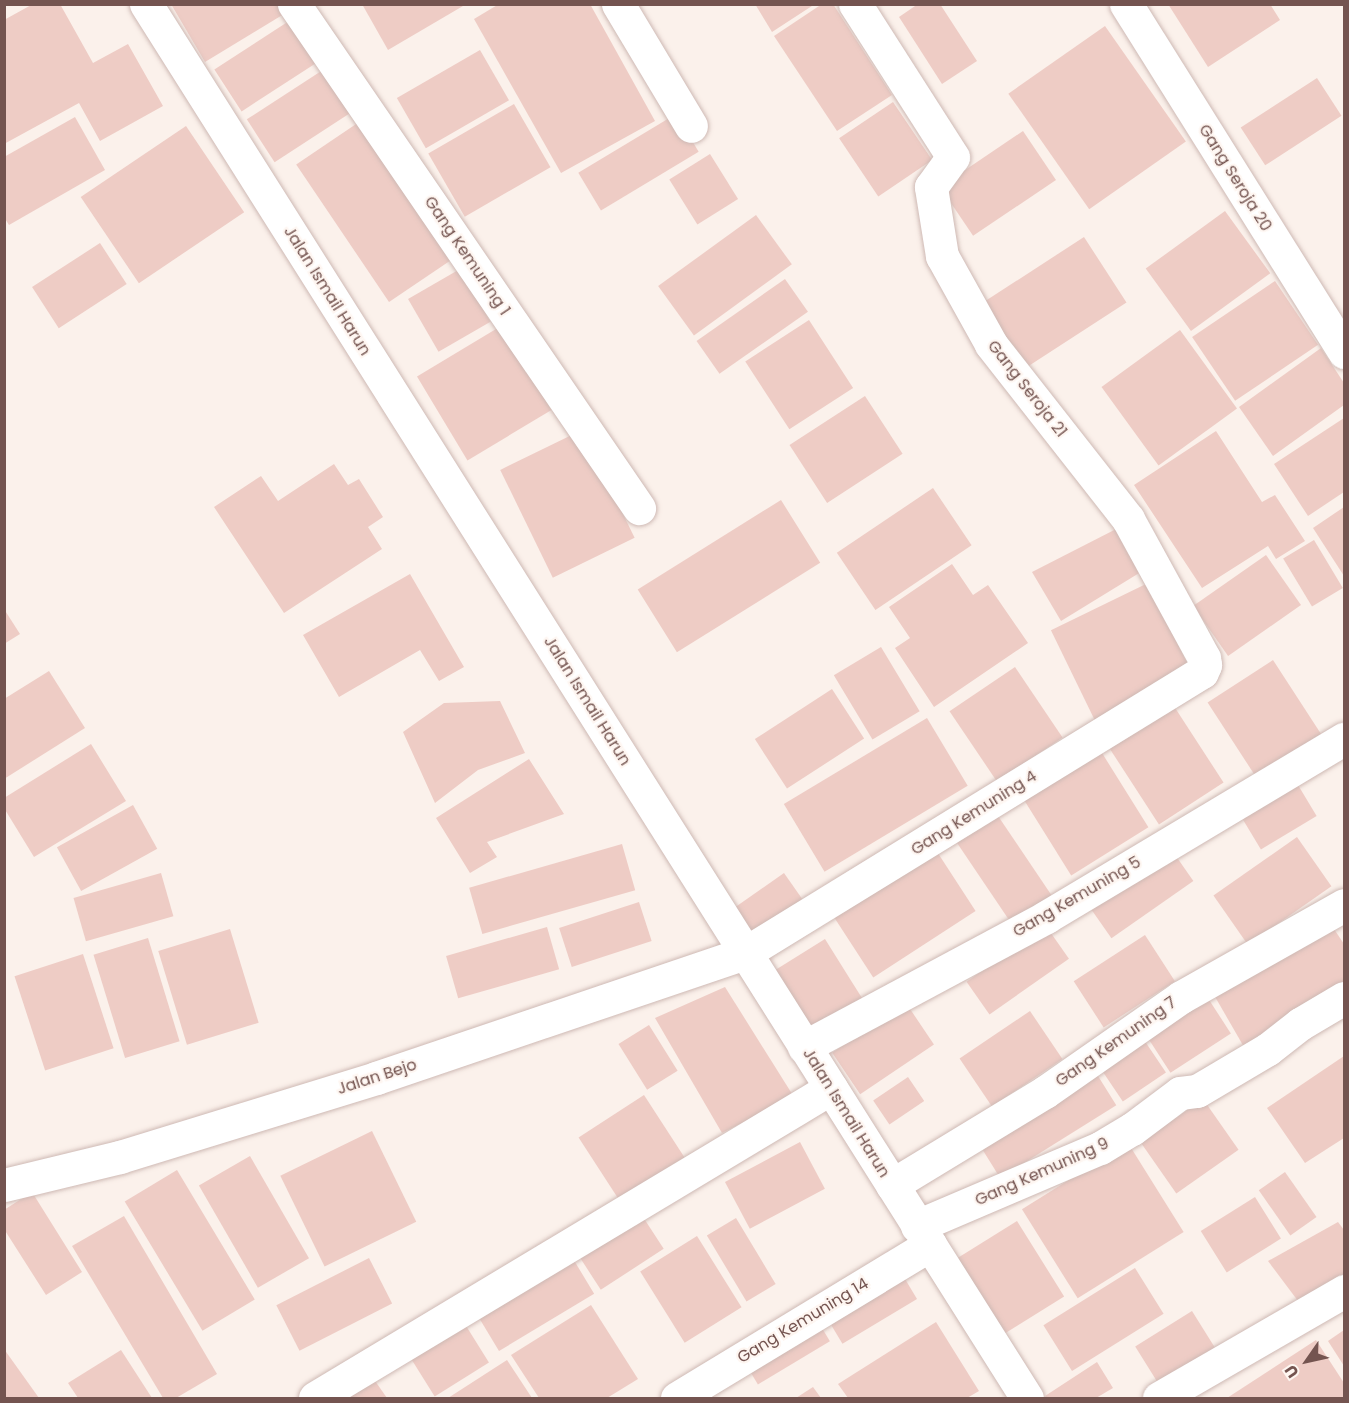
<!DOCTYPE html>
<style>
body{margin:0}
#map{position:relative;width:1349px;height:1403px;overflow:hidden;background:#fbf1eb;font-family:Poppins,sans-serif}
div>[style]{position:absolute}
.building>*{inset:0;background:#eeccc5;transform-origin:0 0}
.roads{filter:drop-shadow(0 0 2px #ceb9b4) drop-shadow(0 0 2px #ceb9b4)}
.street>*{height:33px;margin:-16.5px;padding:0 16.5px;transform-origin:16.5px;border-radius:16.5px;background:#fff}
.secondary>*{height:33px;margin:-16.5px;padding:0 16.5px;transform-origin:16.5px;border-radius:16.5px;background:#fff}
span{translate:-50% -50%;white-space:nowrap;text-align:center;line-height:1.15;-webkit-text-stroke:4.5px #fef6f1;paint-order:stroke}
.street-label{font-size:16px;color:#745450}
.frame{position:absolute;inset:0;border:6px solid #745450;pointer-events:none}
.north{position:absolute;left:1277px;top:1331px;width:60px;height:60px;-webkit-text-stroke:4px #fef6f1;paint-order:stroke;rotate:236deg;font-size:16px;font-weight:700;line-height:24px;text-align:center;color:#745450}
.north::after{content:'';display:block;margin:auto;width:21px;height:27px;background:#745450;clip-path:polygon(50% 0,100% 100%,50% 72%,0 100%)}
</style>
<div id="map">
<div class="building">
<i style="clip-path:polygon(33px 4px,60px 4px,93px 63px,128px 44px,163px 106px,100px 141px,79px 103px,4px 144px,4px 20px)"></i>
<i style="clip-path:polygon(171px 4px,279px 4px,284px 14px,205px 62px)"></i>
<i style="clip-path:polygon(362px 4px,462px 4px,463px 6px,388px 50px)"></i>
<i style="clip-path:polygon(499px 4px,590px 4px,655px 121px,561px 173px,474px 19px)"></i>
<i style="clip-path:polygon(755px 4px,815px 4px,772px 32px)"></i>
<i style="clip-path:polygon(822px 4px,833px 4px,892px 95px,837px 131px,774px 36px)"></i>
<i style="clip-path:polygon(918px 4px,940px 4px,977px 61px,942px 84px,899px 17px)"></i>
<i style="clip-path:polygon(1168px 4px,1270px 4px,1280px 20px,1208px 67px)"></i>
<i style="left:289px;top:21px;width:50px;height:89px;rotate:57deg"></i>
<i style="left:1105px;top:26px;width:141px;height:118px;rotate:55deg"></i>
<i style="left:480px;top:50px;width:58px;height:96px;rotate:60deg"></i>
<i style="left:329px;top:66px;width:51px;height:98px;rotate:57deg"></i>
<i style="left:1317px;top:78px;width:45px;height:91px;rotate:57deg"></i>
<i style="left:893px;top:102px;width:70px;height:65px;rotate:56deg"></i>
<i style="left:514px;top:104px;width:73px;height:99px;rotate:60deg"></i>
<i style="left:676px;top:114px;width:44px;height:114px;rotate:59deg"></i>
<i style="clip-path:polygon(75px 117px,105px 170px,9px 225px,4px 217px,4px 157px)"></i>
<i style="left:365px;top:118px;width:166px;height:83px;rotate:56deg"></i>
<i style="left:186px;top:126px;width:104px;height:127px;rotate:56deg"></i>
<i style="left:1023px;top:131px;width:59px;height:100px;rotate:56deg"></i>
<i style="left:710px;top:154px;width:53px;height:48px;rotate:58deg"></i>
<i style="left:1225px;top:211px;width:77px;height:98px;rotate:54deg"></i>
<i style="left:756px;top:215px;width:61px;height:121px;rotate:54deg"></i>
<i style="left:1084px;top:237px;width:78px;height:125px;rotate:57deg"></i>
<i style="left:100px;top:243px;width:49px;height:81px;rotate:57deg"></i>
<i style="left:460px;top:269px;width:61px;height:60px;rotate:60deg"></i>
<i style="left:785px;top:279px;width:40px;height:108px;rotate:55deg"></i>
<i style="left:1275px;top:281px;width:77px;height:100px;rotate:56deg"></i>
<i style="left:809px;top:320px;width:81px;height:76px;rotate:57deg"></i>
<i style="left:501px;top:326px;width:98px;height:98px;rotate:59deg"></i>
<i style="left:1180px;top:330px;width:97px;height:97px;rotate:54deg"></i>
<i style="clip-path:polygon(1321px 348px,1344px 383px,1344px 405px,1273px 456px,1239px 407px)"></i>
<i style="left:865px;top:396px;width:69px;height:90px;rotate:57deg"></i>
<i style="clip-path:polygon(1344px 418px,1344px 492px,1308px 516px,1274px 464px)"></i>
<i style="left:582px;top:430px;width:120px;height:91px;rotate:64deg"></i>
<i style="clip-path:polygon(1216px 431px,1262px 502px,1275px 495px,1305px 541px,1276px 559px,1268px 546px,1202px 588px,1134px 485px)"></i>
<i style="clip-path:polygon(334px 464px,348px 485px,359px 479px,383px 517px,368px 527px,382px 549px,284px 613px,214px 507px,261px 476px,278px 501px)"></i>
<i style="left:933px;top:488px;width:69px;height:116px;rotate:56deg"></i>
<i style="left:781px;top:500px;width:74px;height:169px;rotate:58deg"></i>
<i style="clip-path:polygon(1344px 507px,1344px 576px,1313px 528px)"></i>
<i style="clip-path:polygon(1124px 525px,1149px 567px,1061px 621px,1032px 572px)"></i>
<i style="left:1314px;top:540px;width:56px;height:36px;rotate:59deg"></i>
<i style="left:1266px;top:555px;width:61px;height:89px;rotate:55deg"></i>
<i style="clip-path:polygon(952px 564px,973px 595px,988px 585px,1028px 643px,934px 707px,895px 648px,910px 638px,889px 607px)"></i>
<i style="clip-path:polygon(410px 574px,464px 667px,439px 681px,420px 650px,339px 697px,303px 635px)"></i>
<i style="left:1148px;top:583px;width:104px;height:108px;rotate:64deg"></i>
<i style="clip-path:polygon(4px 609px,20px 634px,4px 644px)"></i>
<i style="left:881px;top:647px;width:75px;height:55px;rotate:59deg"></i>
<i style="left:1273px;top:660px;width:96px;height:78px;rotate:57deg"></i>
<i style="left:1015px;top:667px;width:85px;height:79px;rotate:56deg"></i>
<i style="clip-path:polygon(49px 671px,85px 728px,4px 779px,4px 699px)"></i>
<i style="left:832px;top:689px;width:59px;height:92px;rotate:57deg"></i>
<i style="left:1168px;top:697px;width:102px;height:77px;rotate:57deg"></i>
<i style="clip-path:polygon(500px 701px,525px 753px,478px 770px,435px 803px,403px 732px,444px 703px)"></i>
<i style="left:927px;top:718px;width:79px;height:167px;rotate:59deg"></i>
<i style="clip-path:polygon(91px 744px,126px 801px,34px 857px,4px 808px,4px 798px)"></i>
<i style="left:1097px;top:745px;width:97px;height:91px;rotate:58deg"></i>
<i style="clip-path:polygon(529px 759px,564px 814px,487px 842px,497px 857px,470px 873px,436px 818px)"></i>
<i style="left:1295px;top:780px;width:42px;height:65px;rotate:59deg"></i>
<i style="left:133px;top:805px;width:50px;height:87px;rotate:61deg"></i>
<i style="left:994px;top:810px;width:105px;height:49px;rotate:56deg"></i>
<i style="left:1297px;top:837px;width:60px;height:102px;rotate:55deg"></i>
<i style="left:622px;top:844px;width:48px;height:159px;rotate:74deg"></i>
<i style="left:932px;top:844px;width:80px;height:122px;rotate:57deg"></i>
<i style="left:1171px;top:849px;width:39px;height:100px;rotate:55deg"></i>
<i style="left:161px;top:873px;width:45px;height:91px;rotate:74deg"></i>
<i style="left:784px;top:873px;width:33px;height:61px;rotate:55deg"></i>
<i style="left:639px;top:902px;width:41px;height:84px;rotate:72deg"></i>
<i style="clip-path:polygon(1330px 923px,1344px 944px,1344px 981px,1244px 1047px,1214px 995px)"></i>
<i style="left:1046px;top:926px;width:40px;height:97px;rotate:55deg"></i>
<i style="left:547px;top:927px;width:44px;height:105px;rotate:74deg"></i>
<i style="left:230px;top:929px;width:98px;height:75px;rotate:73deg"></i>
<i style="left:1145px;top:935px;width:55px;height:85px;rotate:57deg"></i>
<i style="left:148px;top:938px;width:108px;height:57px;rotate:73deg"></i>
<i style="left:825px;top:939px;width:80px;height:60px;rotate:58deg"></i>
<i style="left:83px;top:954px;width:99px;height:72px;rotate:72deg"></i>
<i style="clip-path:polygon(725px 987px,794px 1097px,722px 1133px,655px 1018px)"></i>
<i style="left:1202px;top:989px;width:53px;height:72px;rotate:57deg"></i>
<i style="left:906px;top:1003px;width:50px;height:89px;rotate:56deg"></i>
<i style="left:1030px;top:1011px;width:58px;height:85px;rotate:56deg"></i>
<i style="left:649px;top:1025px;width:54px;height:36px;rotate:58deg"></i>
<i style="left:1138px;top:1031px;width:50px;height:52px;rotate:56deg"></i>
<i style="clip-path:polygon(1344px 1056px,1344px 1138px,1305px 1163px,1267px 1108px)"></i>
<i style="left:1093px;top:1068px;width:44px;height:137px;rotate:58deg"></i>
<i style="left:908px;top:1077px;width:29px;height:42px;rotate:56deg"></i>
<i style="left:644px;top:1095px;width:84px;height:78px;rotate:57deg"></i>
<i style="left:1203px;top:1099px;width:62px;height:76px;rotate:55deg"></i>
<i style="left:372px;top:1131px;width:101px;height:102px;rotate:64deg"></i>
<i style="left:800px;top:1142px;width:53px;height:85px;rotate:62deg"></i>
<i style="left:1128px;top:1143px;width:105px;height:125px;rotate:58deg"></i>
<i style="left:250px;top:1156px;width:118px;height:59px;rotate:60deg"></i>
<i style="left:177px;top:1170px;width:151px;height:61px;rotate:59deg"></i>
<i style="left:1285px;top:1172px;width:55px;height:32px;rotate:55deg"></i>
<i style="clip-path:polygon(32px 1192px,82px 1272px,46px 1295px,4px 1229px,4px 1210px)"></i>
<i style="left:1255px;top:1197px;width:49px;height:64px;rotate:58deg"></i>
<i style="clip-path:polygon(124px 1216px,217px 1374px,176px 1398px,163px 1398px,72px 1246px)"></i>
<i style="left:643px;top:1217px;width:38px;height:75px;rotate:57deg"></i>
<i style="left:736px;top:1218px;width:77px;height:34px;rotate:59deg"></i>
<i style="left:1017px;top:1221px;width:89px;height:71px;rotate:58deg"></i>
<i style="clip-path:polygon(1338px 1222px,1344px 1230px,1344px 1282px,1301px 1305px,1268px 1261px)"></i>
<i style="left:697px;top:1236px;width:84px;height:67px;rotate:58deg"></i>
<i style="left:572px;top:1257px;width:43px;height:111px;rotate:59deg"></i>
<i style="left:369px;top:1258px;width:51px;height:104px;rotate:63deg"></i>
<i style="left:1135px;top:1268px;width:54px;height:108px;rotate:58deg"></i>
<i style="left:899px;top:1269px;width:35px;height:87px;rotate:59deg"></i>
<i style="clip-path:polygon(591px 1305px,638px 1379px,607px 1398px,539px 1398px,511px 1355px)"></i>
<i style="left:1192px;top:1311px;width:51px;height:67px;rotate:58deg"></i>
<i style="left:816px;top:1318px;width:27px;height:84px;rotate:59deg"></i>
<i style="left:463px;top:1321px;width:49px;height:64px;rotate:58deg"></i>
<i style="clip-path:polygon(936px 1322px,979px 1391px,967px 1398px,848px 1398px,838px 1384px)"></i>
<i style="clip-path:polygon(1344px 1330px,1344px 1366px,1328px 1341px)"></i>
<i style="clip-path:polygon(1316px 1340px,1344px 1383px,1344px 1398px,1227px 1398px)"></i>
<i style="clip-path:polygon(4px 1349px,39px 1398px,4px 1398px)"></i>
<i style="clip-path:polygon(121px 1350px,152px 1398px,78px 1398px,68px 1383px)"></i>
<i style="clip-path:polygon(507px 1360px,532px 1398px,448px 1398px)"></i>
<i style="clip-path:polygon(1097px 1362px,1113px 1388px,1096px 1398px,1047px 1398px,1045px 1396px)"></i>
<i style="clip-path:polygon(373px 1378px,387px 1398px,341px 1398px)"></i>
<i style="clip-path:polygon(813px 1387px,821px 1398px,796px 1398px)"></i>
</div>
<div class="roads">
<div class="street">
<i style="left:294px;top:4px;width:611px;rotate:55.61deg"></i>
<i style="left:618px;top:4px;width:142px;rotate:59.1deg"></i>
<i style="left:1126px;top:4px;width:411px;rotate:57.9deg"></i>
<i style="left:804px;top:1047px;width:275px;rotate:-28.2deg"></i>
<i style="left:1046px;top:917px;width:347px;rotate:-30.9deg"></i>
<i style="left:4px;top:1185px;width:119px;rotate:-13.6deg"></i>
<i style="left:120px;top:1157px;width:268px;rotate:-17.1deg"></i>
<i style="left:376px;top:1078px;width:390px;rotate:-18.7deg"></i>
<i style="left:745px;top:953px;width:536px;rotate:-31.59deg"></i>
<i style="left:1202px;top:672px;width:8px;rotate:-67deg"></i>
<i style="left:1205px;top:665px;width:7px;rotate:-98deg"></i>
<i style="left:1204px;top:658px;width:158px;rotate:-118.7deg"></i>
<i style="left:1128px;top:519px;width:222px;rotate:-128.1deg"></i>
<i style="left:991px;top:344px;width:101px;rotate:-119.1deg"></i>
<i style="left:942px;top:256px;width:70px;rotate:-99.1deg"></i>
<i style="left:931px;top:187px;width:37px;rotate:-54deg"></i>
<i style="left:953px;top:157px;width:182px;rotate:-122.6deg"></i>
<i style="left:892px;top:1185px;width:179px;rotate:-31.3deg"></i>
<i style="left:1045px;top:1092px;width:166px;rotate:-34.9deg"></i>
<i style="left:1181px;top:997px;width:187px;rotate:-29.4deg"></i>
<i style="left:917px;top:1226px;width:199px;rotate:-23.1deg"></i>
<i style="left:1100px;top:1148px;width:37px;rotate:-31deg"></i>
<i style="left:1132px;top:1129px;width:60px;rotate:-36.9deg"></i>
<i style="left:1180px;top:1093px;width:17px;rotate:-7deg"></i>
<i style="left:1197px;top:1091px;width:82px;rotate:-30.6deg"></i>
<i style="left:1268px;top:1049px;width:41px;rotate:-38deg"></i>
<i style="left:1300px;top:1024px;width:51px;rotate:-30.6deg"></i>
<i style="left:315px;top:1398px;width:602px;rotate:-31deg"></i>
<i style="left:677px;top:1398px;width:296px;rotate:-31.2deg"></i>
<i style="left:1159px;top:1398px;width:214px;rotate:-30deg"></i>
</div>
<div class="secondary">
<i style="left:146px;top:4px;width:1649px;rotate:57.71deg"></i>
</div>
</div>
<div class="street-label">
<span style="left:1235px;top:178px;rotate:58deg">Gang Seroja 20</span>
<span style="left:467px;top:256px;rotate:56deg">Gang Kemuning 1</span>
<span style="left:327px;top:291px;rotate:58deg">Jalan Ismail Harun</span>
<span style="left:1027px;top:389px;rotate:52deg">Gang Seroja 21</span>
<span style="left:587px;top:701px;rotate:58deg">Jalan Ismail Harun</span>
<span style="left:974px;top:813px;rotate:-32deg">Gang Kemuning 4</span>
<span style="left:1077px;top:897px;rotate:-30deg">Gang Kemuning 5</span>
<span style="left:1116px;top:1042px;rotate:-35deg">Gang Kemuning 7</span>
<span style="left:377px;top:1077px;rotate:-18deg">Jalan Bejo</span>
<span style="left:846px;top:1113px;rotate:58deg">Jalan Ismail Harun</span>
<span style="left:1042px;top:1172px;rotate:-24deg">Gang Kemuning 9</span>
<span style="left:803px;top:1321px;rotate:-31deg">Gang Kemuning 14</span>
</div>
<div class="frame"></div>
<div class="north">U</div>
</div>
